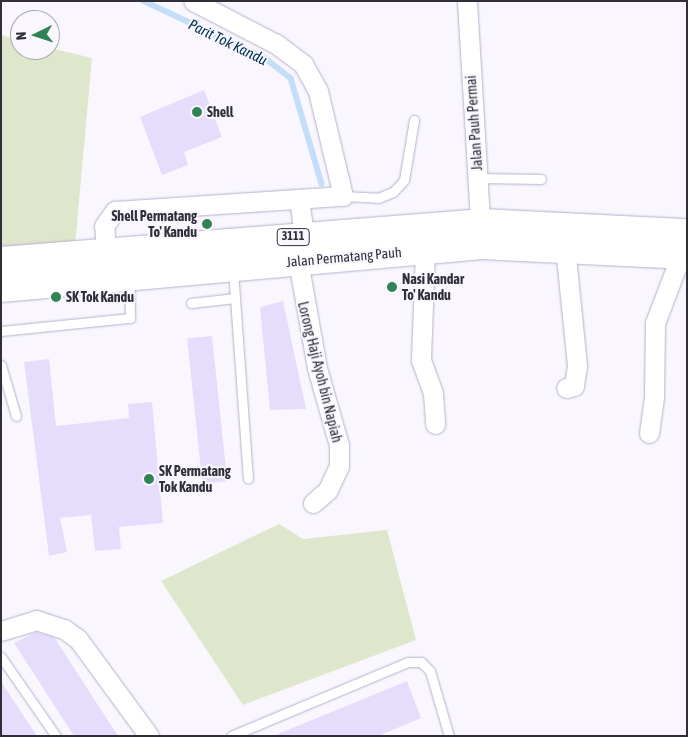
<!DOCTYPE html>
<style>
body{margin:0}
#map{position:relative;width:688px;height:737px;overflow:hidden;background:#f9f7fd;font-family:"Asap Condensed",sans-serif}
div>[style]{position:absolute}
.green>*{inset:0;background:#dee7cc}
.stream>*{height:5.5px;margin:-2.75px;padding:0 2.75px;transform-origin:2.75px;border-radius:2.75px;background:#c3dff7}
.building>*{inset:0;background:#e5ddfc;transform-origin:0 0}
.roads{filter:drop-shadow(0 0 1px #b7afcd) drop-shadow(0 0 1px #b7afcd)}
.lane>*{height:9px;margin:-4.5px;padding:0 4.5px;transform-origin:4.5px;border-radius:4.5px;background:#fff}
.street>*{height:19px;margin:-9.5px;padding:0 9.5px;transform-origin:9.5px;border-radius:9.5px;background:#fff}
.primary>*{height:28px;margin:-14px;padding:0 14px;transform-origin:14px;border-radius:14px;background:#fff}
.dots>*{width:14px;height:14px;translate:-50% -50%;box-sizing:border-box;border:2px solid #f9f7fd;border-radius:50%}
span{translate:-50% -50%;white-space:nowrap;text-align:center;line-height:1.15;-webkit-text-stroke:4px #f9f7fd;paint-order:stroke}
.shield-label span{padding:1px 4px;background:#f9f7fd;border:1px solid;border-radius:4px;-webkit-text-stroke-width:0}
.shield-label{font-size:12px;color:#312e3a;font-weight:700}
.poi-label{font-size:14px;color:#312e3a;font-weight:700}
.left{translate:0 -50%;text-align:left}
.right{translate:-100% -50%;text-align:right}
.street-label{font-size:14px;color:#312e3a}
.water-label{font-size:15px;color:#013252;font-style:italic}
.frame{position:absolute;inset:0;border:2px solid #312e3a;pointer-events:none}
.north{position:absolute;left:10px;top:10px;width:50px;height:50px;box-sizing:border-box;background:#f9f7fd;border:1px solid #a9a7af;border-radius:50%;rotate:266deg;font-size:14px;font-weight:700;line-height:20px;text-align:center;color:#312e3a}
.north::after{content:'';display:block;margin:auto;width:18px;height:22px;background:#318254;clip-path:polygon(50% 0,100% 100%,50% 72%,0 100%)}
</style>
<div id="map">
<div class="green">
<i style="clip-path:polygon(1px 35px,20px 40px,20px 50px,50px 48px,92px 58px,75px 245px,1px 247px)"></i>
<i style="clip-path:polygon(279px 524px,303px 539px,387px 530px,416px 640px,243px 705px,161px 581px)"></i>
</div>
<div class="stream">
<i style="left:144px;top:1px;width:134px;rotate:25.2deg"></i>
<i style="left:265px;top:58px;width:33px;rotate:38deg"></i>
<i style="left:291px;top:78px;width:110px;rotate:73.7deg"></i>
</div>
<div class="building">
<i style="clip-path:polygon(204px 90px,222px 137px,184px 152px,188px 165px,162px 175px,140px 117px)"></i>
<i style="clip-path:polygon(283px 301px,306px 409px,270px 410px,260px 307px)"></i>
<i style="left:212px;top:336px;width:146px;height:25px;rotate:84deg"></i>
<i style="clip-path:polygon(49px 359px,56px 426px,129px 418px,128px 404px,152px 402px,163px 523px,119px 527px,121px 549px,95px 551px,91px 515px,60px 518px,67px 552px,49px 556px,24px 362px)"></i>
<i style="clip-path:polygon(36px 632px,54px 637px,118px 736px,74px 736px,14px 643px)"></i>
<i style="clip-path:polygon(1px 681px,15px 703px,37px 736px,1px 736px)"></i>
<i style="clip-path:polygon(407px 681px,421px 718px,378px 736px,273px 736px)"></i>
</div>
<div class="roads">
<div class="lane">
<i style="left:478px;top:178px;width:63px;rotate:0.9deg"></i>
<i style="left:343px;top:196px;width:35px;rotate:3deg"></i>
<i style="left:378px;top:198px;width:16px;rotate:-22deg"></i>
<i style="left:393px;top:192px;width:16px;rotate:-47deg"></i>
<i style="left:404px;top:180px;width:61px;rotate:-80.5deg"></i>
<i style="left:233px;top:270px;width:209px;rotate:85.9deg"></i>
<i style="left:191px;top:303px;width:44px;rotate:-6.5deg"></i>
<i style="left:1px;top:331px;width:130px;rotate:-5.8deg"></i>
<i style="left:130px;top:318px;width:39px;rotate:-91deg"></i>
<i style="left:1px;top:365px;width:53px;rotate:73.6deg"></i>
<i style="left:1px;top:657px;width:96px;rotate:55.2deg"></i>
<i style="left:231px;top:736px;width:192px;rotate:-22.7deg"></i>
<i style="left:408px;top:662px;width:13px"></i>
<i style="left:421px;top:662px;width:13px;rotate:45deg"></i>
<i style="left:430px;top:671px;width:68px;rotate:73.7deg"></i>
</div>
<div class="street">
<i style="left:467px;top:1px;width:234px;rotate:86.6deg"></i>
<i style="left:299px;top:199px;width:37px;rotate:82deg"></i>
<i style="left:565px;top:247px;width:120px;rotate:84.2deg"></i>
<i style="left:577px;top:366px;width:20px;rotate:99deg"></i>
<i style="left:574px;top:386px;width:8px;rotate:166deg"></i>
<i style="left:425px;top:250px;width:110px;rotate:92.1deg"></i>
<i style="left:421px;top:360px;width:35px;rotate:70deg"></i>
<i style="left:433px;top:393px;width:31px;rotate:86deg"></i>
<i style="left:298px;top:261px;width:109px;rotate:79.9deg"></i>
<i style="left:317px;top:368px;width:80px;rotate:74.1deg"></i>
<i style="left:339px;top:445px;width:21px;rotate:90deg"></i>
<i style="left:339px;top:466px;width:26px;rotate:115deg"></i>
<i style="left:328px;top:490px;width:20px;rotate:139deg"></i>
<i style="left:107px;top:265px;width:39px;rotate:-94deg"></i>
<i style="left:104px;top:226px;width:19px;rotate:-54deg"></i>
<i style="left:115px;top:211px;width:228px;rotate:-3.8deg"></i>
<i style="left:343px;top:196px;width:108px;rotate:-103.4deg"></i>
<i style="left:318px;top:91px;width:31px;rotate:-119deg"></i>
<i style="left:303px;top:64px;width:34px;rotate:-143deg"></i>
<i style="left:276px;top:44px;width:93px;rotate:-152.6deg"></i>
<i style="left:649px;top:433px;width:37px;rotate:-82deg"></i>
<i style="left:654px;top:396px;width:73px;rotate:-89.2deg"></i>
<i style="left:655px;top:323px;width:73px;rotate:-69.1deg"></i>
<i style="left:1px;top:631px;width:37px;rotate:-17deg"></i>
<i style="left:36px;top:620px;width:29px;rotate:18deg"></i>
<i style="left:64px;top:629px;width:17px;rotate:36deg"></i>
<i style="left:78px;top:639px;width:120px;rotate:53.8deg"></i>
</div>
<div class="primary">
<i style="left:1px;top:261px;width:481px;rotate:-4.5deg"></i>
<i style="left:480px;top:223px;width:207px;rotate:2.8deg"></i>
<i style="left:1px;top:288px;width:483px;rotate:-5.1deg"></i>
<i style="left:482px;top:245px;width:205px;rotate:2.8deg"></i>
</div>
</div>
<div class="dots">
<i style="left:197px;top:112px;background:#318254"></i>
<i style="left:207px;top:224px;background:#318254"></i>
<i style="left:392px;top:287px;background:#318254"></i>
<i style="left:56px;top:297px;background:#318254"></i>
<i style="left:149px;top:479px;background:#318254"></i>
</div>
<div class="shield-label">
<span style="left:293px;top:237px">3111</span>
</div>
<div class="poi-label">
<span class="left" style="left:207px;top:112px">Shell</span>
<span class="right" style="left:197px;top:224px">Shell Permatang<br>To' Kandu</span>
<span class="left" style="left:402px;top:287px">Nasi Kandar<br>To' Kandu</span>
<span class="left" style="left:66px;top:297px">SK Tok Kandu</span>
<span class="left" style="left:159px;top:479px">SK Permatang<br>Tok Kandu</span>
</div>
<div class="street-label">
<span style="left:474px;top:123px;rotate:-94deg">Jalan Pauh Permai</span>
<span style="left:344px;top:257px;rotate:-5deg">Jalan Permatang Pauh</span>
<span style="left:320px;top:372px;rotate:76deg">Lorong Haji Ayoh bin Napiah</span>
</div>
<div class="water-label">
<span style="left:228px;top:42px;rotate:26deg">Parit Tok Kandu</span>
</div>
<div class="frame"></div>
<div class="north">N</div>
</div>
